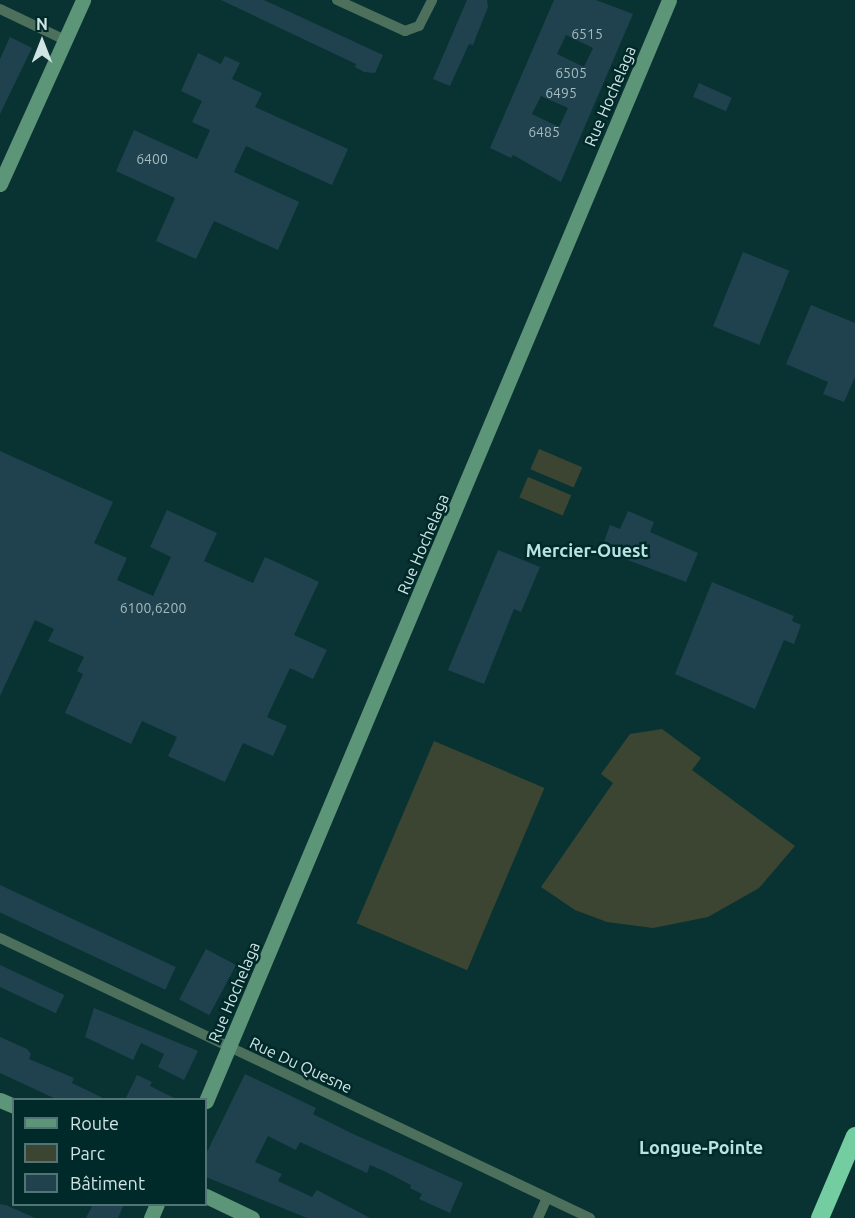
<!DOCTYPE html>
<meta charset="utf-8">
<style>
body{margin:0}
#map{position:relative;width:855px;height:1218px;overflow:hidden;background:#093332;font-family:Ubuntu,sans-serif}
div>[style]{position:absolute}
.green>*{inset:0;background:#3c4531;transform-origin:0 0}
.building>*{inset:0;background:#20414e;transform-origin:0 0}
.street>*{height:10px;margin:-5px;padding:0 5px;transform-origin:5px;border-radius:5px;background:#4d705d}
.secondary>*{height:15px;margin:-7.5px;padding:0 7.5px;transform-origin:7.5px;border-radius:7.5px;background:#5d9578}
.highway>*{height:18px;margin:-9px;padding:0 9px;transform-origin:9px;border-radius:9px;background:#73cda0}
span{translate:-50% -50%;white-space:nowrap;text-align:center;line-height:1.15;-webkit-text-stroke:5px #002929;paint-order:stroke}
.number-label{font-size:14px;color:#a3bbbe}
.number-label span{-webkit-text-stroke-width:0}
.street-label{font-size:16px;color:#cfe4e3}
.neighbourhood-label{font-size:18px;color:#b8e3e2;font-weight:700}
.legend{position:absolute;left:12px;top:1098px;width:195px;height:108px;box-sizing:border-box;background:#002929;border:2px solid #537473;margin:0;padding:8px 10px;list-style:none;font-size:18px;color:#cfe4e3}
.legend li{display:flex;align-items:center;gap:12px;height:30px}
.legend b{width:30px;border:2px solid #537473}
.north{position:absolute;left:12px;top:12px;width:60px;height:60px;-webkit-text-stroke:4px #002929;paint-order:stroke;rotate:0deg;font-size:16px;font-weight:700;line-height:24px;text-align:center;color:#cfe4e3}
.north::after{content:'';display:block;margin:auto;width:21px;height:27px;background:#cfe4e3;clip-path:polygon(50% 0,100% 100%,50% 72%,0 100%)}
</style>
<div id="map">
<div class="green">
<i style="left:539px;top:449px;width:47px;height:22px;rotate:23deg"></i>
<i style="left:528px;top:477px;width:47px;height:22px;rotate:23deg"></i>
<i style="clip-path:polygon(662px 729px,701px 758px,692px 770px,795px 846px,759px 888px,708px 917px,653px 928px,607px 922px,575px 910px,541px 887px,613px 783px,601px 774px,630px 734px)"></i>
<i style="left:434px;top:741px;width:120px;height:198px;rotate:23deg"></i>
</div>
<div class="building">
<i style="clip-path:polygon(221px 0,264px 0,383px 55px,375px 73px,364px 72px,355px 67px,356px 64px)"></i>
<i style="clip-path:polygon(467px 0,487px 0,488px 7px,473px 45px,469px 44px,450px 86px,433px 79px)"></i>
<i style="clip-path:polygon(evenodd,554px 0,596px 0,633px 14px,561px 182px,513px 155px,511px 158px,490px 148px,554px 0,566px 35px,593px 48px,584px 67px,557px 54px,566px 35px,554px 0,541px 96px,568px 108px,559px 127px,532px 114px,541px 96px)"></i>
<i style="clip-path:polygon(10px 37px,32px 48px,0 114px,0 59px)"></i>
<i style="clip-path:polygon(198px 53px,221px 64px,225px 56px,240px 63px,232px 79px,262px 93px,255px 107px,348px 149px,332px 185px,246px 146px,234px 172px,299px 202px,278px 250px,214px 221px,196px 259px,156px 241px,175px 198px,116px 171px,134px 130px,197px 159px,210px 130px,192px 122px,202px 101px,181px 91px)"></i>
<i style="left:699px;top:83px;width:36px;height:15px;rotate:24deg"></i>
<i style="left:743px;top:252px;width:50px;height:80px;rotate:22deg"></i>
<i style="clip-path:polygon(811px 305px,855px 323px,855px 377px,844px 402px,823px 394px,828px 382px,786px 364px)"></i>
<i style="clip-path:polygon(0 451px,113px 502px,94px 543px,127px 558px,117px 580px,153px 596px,171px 557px,150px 547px,167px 510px,217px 533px,204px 561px,253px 583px,265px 557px,319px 582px,294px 635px,327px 650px,313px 679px,290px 668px,267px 717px,287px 726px,273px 756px,243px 743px,225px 782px,168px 756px,177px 737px,142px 721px,131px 744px,65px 713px,83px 674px,77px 671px,84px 657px,48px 641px,54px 629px,35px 620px,0 696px)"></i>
<i style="clip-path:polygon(628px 511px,654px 522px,650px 532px,698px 553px,686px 582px,601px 550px,610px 525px,620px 529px)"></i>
<i style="clip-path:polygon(498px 550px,540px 567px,521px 612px,514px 609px,484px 684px,448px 670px)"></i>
<i style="clip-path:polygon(712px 582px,794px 616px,792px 621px,801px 625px,794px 644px,784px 640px,755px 709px,675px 674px)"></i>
<i style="left:0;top:885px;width:194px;height:25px;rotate:25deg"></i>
<i style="left:206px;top:949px;width:34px;height:57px;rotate:28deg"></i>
<i style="left:0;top:965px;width:71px;height:20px;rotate:25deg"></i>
<i style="clip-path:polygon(94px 1008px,198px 1051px,184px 1080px,158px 1067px,164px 1054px,141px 1043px,133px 1060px,85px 1037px)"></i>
<i style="clip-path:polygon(0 1037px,27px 1049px,31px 1054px,29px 1059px,74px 1078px,72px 1083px,107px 1100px,58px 1100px,0 1073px)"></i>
<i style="clip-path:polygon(245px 1074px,316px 1108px,313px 1114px,351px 1133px,463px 1183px,450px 1213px,419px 1199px,422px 1194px,410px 1188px,411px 1185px,384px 1171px,370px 1165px,367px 1173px,300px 1142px,296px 1150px,268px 1136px,255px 1162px,282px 1174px,278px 1181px,312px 1197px,317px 1190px,370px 1218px,307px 1218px,206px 1177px,206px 1154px)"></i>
<i style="clip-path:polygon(137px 1075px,152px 1082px,150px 1086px,178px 1100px,125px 1100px)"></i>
<i style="clip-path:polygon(0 1204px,6px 1205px,35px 1218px,0 1218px)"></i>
<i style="clip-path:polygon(93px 1204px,124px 1204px,118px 1218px,86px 1218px)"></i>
</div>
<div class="street">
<i style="left:337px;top:0;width:75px;rotate:24.5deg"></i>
<i style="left:405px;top:31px;width:15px;rotate:-20deg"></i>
<i style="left:419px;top:26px;width:29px;rotate:-63deg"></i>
<i style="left:0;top:9px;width:72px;rotate:25.5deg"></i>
<i style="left:0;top:938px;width:653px;rotate:25.39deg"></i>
<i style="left:538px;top:1218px;width:22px;rotate:-66deg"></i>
</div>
<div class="secondary">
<i style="left:0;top:184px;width:202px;rotate:-65.7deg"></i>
<i style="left:0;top:1100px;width:15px;rotate:23deg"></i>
<i style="left:206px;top:1101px;width:1194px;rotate:-67.19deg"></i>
<i style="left:206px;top:1196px;width:51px;rotate:25.6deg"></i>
<i style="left:151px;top:1218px;width:15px;rotate:-67deg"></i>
</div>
<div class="highway">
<i style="left:820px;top:1218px;width:89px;rotate:-66.9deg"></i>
</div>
<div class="number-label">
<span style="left:587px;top:34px">6515</span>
<span style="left:571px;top:73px">6505</span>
<span style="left:561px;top:93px">6495</span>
<span style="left:544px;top:132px">6485</span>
<span style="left:152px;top:159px">6400</span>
<span style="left:153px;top:608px">6100,6200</span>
</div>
<div class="street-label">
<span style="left:610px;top:96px;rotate:-67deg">Rue Hochelaga</span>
<span style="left:423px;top:544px;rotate:-67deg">Rue Hochelaga</span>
<span style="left:234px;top:992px;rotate:-67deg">Rue Hochelaga</span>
<span style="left:301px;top:1065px;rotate:25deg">Rue Du Quesne</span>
</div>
<div class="neighbourhood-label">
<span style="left:587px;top:550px">Mercier-Ouest</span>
<span style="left:701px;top:1147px">Longue-Pointe</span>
</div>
<ul class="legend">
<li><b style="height:8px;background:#5d9578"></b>Route</li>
<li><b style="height:16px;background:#3c4531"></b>Parc</li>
<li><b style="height:16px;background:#20414e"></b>Bâtiment</li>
</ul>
<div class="north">N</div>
</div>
